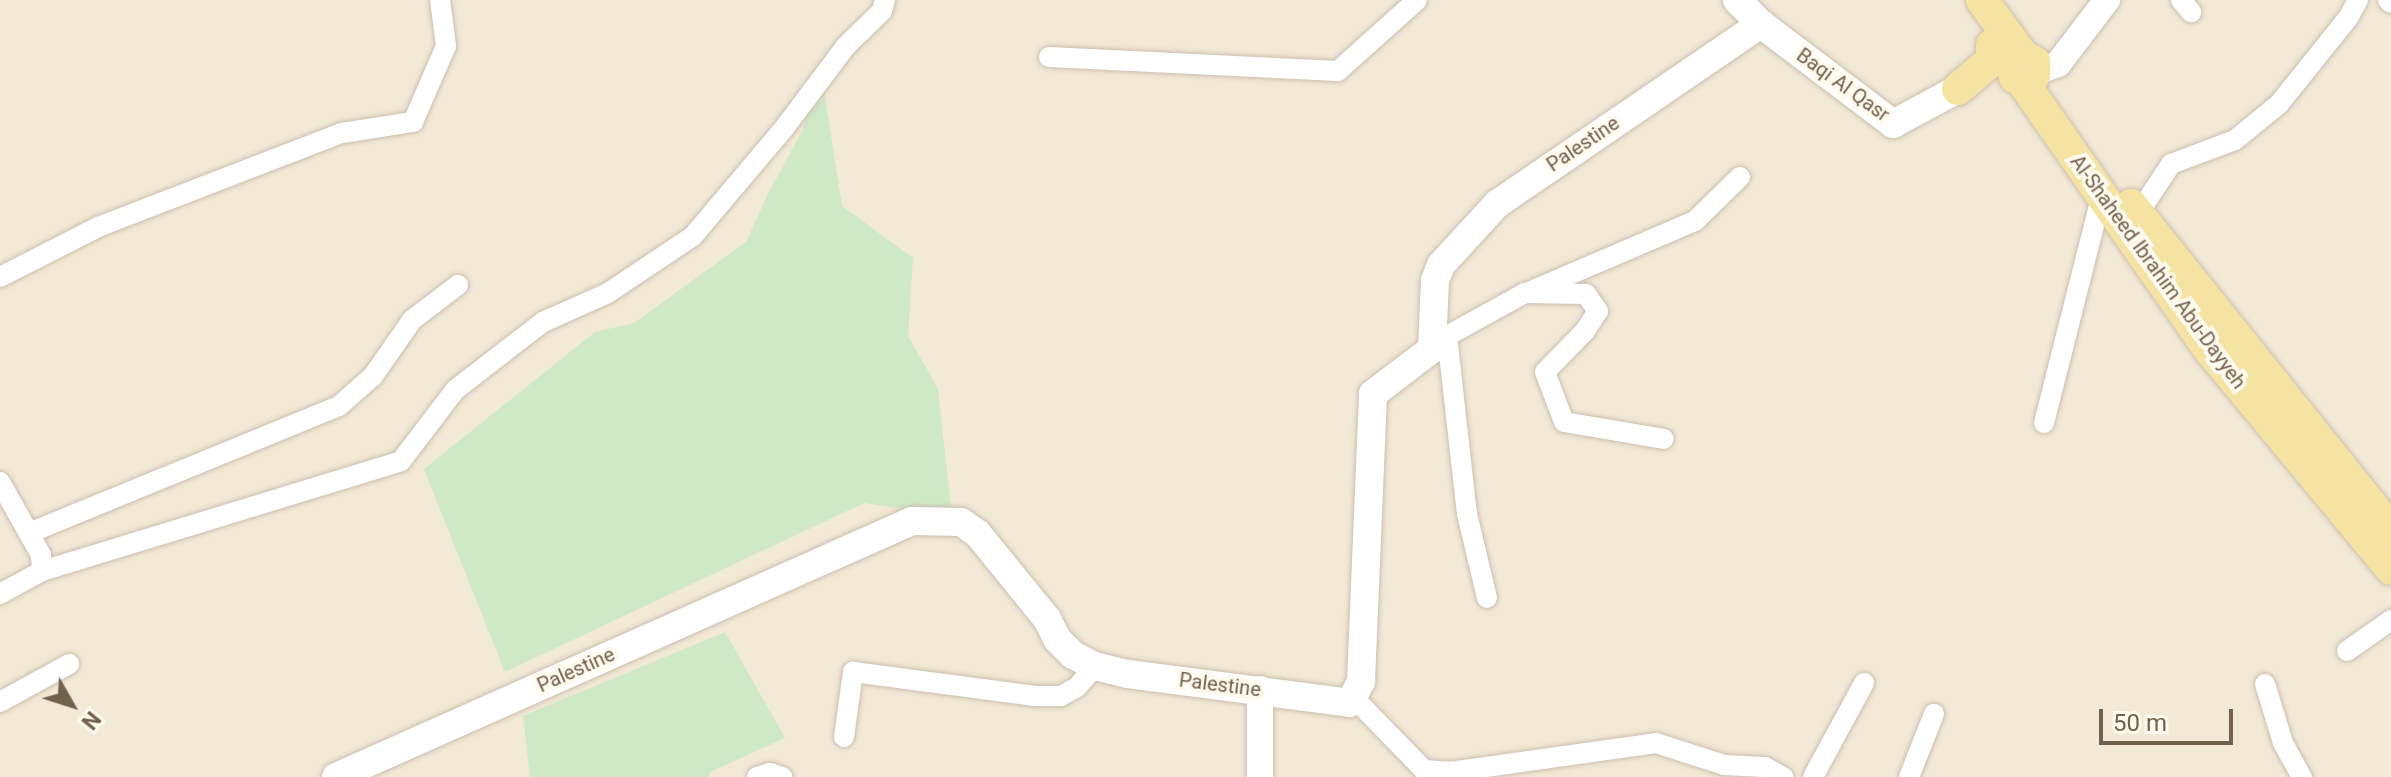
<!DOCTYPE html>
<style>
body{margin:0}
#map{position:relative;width:2391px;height:777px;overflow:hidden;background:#fbf6e7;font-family:Roboto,sans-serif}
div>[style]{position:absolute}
.residential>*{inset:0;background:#f2e9d6;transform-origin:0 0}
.green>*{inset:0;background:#cfe8c6}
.roads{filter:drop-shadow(0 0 2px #ccbfae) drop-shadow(0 0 2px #ccbfae)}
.minor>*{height:20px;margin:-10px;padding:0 10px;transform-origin:10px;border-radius:10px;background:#fff}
.tertiary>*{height:26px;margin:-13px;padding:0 13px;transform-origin:13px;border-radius:13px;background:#fff}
.secondary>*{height:28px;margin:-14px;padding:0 14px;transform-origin:14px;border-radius:14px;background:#fff}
.primary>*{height:32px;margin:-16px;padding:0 16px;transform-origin:16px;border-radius:16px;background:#f5e3a4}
span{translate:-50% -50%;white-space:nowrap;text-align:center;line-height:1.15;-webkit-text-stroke:8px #fefaee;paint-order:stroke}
.street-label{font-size:20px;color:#73604d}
.north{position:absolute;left:32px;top:665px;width:80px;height:80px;-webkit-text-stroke:6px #fefaee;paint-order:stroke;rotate:129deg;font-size:22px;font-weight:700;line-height:32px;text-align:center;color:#73604d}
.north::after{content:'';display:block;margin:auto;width:28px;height:36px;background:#73604d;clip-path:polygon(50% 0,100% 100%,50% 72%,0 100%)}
.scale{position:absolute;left:2099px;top:709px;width:134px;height:36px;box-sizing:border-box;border:4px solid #73604d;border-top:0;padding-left:10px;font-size:24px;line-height:28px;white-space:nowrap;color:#73604d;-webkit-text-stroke:6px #fefaee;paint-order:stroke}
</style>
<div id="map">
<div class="residential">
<i style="left:0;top:0;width:2391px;height:777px"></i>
</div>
<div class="green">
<i style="clip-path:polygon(821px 72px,842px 206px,913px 258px,908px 336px,938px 389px,952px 516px,864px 503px,505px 672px,424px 469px,595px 332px,634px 323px,746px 242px,768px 194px,802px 131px)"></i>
<i style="clip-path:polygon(725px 632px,785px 738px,710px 772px,709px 777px,530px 777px,523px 716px)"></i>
</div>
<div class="roads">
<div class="minor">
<i style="left:2181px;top:0;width:16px;rotate:50deg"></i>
<i style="left:2388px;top:0;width:4px;rotate:45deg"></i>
<i style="left:1049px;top:57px;width:289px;rotate:2.8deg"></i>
<i style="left:1338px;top:71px;width:106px;rotate:-41.9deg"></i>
<i style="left:2138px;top:214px;width:60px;rotate:-56.6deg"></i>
<i style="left:2171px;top:164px;width:68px;rotate:-20.6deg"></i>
<i style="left:2235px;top:140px;width:57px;rotate:-39.3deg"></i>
<i style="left:2279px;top:104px;width:110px;rotate:-51.3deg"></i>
<i style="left:2348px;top:18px;width:21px;rotate:-61deg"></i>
<i style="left:0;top:277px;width:110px;rotate:-27deg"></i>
<i style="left:98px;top:227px;width:261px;rotate:-21.1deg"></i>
<i style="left:342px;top:133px;width:72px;rotate:-8.8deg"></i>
<i style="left:413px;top:122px;width:83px;rotate:-66.5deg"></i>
<i style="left:446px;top:46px;width:46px;rotate:-97.4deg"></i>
<i style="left:1529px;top:292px;width:181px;rotate:-23.2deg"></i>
<i style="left:1695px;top:221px;width:63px;rotate:-44.4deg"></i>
<i style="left:1447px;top:336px;width:89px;rotate:-28.9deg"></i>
<i style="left:1525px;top:293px;width:61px;rotate:0.9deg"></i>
<i style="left:1586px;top:294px;width:21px;rotate:55deg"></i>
<i style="left:1598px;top:311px;width:24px;rotate:123deg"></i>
<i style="left:1585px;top:331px;width:57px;rotate:134.3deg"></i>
<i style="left:1545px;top:372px;width:53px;rotate:69.2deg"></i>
<i style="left:1564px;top:422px;width:101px;rotate:9.6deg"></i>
<i style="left:1436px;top:343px;width:13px;rotate:-32deg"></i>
<i style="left:1447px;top:336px;width:179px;rotate:83.6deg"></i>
<i style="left:1467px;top:514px;width:86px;rotate:76.6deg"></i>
<i style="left:2044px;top:423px;width:233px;rotate:-75.8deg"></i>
<i style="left:0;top:482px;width:84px;rotate:60.7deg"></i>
<i style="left:41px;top:555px;width:16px;rotate:86deg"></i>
<i style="left:42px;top:571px;width:48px;rotate:151.3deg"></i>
<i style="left:29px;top:533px;width:335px;rotate:-22.3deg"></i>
<i style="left:339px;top:406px;width:45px;rotate:-41.4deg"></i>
<i style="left:373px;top:376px;width:68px;rotate:-55.1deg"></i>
<i style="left:412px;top:320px;width:58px;rotate:-37.3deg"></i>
<i style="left:42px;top:571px;width:375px;rotate:-17deg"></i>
<i style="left:401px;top:461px;width:89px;rotate:-52.7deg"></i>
<i style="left:455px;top:390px;width:111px;rotate:-37.7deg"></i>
<i style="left:543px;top:322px;width:71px;rotate:-24deg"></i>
<i style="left:608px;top:293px;width:102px;rotate:-33.8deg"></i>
<i style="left:693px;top:236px;width:143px;rotate:-49.8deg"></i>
<i style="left:785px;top:127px;width:101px;rotate:-53deg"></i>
<i style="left:846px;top:46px;width:50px;rotate:-44.2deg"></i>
<i style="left:882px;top:11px;width:11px;rotate:-75deg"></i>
<i style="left:2347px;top:651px;width:54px;rotate:-35.2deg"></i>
<i style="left:2265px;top:684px;width:62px;rotate:73deg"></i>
<i style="left:2283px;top:743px;width:39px;rotate:61deg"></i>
<i style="left:1355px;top:699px;width:99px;rotate:45.8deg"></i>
<i style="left:1424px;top:770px;width:26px;rotate:4deg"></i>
<i style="left:1450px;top:772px;width:208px;rotate:-8deg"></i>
<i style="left:1656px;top:743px;width:71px;rotate:17.9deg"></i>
<i style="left:1724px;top:765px;width:41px;rotate:2.8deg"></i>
<i style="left:1765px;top:767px;width:21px;rotate:29deg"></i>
<i style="left:0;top:702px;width:79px;rotate:-28.8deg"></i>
<i style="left:844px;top:737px;width:66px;rotate:-82.1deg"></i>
<i style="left:853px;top:672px;width:184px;rotate:7.5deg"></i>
<i style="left:1035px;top:696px;width:26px"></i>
<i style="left:1061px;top:696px;width:18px;rotate:-29deg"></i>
<i style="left:1077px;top:687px;width:28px;rotate:-49deg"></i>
<i style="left:757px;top:777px;width:14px;rotate:-17deg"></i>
<i style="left:770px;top:773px;width:13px;rotate:18deg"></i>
<i style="left:1813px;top:777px;width:107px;rotate:-61.5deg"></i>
<i style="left:1909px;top:777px;width:68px;rotate:-68.4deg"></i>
</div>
<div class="tertiary">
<i style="left:2036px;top:65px;width:11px;rotate:15deg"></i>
<i style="left:2047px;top:68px;width:12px;rotate:-20deg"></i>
<i style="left:2058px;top:64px;width:81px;rotate:-52.6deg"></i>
<i style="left:1260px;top:689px;width:88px;rotate:90deg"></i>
</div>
<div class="secondary">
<i style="left:1737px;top:0;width:34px;rotate:45deg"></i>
<i style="left:1761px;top:24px;width:166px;rotate:37.1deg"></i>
<i style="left:1893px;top:124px;width:74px;rotate:-28.3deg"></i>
<i style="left:336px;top:777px;width:630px;rotate:-23.96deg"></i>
<i style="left:912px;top:521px;width:49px;rotate:1.2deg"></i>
<i style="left:961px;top:522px;width:21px;rotate:35deg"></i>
<i style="left:978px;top:534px;width:109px;rotate:50.9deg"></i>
<i style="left:1047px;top:619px;width:22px;rotate:63deg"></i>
<i style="left:1057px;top:639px;width:23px;rotate:45deg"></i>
<i style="left:1073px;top:655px;width:25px;rotate:27deg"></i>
<i style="left:1095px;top:666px;width:34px;rotate:14deg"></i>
<i style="left:1128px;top:674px;width:224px;rotate:7.4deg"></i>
<i style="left:1350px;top:703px;width:25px;rotate:-63deg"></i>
<i style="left:1361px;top:681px;width:287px;rotate:-87.6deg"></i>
<i style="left:1373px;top:394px;width:74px;rotate:-37.3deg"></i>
<i style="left:1432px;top:349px;width:69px;rotate:-87.5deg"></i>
<i style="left:1435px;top:280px;width:16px;rotate:-68deg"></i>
<i style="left:1441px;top:265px;width:83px;rotate:-47.4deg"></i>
<i style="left:1497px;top:204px;width:320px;rotate:-34.3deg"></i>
</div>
<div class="primary">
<i style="left:1982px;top:0;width:69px;rotate:53.8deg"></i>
<i style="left:2023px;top:56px;width:13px;rotate:29deg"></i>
<i style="left:2034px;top:62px;width:13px;rotate:90deg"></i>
<i style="left:2034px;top:75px;width:13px;rotate:153deg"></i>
<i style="left:2022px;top:81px;width:8px;rotate:-150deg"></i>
<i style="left:2015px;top:77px;width:11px;rotate:-105deg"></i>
<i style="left:2012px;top:66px;width:15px;rotate:-42deg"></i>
<i style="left:2022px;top:81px;width:328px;rotate:55.1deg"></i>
<i style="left:2210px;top:350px;width:284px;rotate:50.4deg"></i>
<i style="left:1958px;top:89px;width:45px;rotate:-40.5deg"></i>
<i style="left:1992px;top:60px;width:15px;rotate:-90deg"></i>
<i style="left:2131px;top:205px;width:416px;rotate:51.3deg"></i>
</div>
</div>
<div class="street-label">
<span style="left:1843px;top:85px;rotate:36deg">Baqi Al Qasr</span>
<span style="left:1583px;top:144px;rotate:-34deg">Palestine</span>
<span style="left:2158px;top:272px;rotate:54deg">Al-Shaheed Ibrahim Abu-Dayyeh</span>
<span style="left:576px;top:670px;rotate:-24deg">Palestine</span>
<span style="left:1220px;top:685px;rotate:7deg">Palestine</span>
</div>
<div class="north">N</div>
<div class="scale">50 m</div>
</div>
